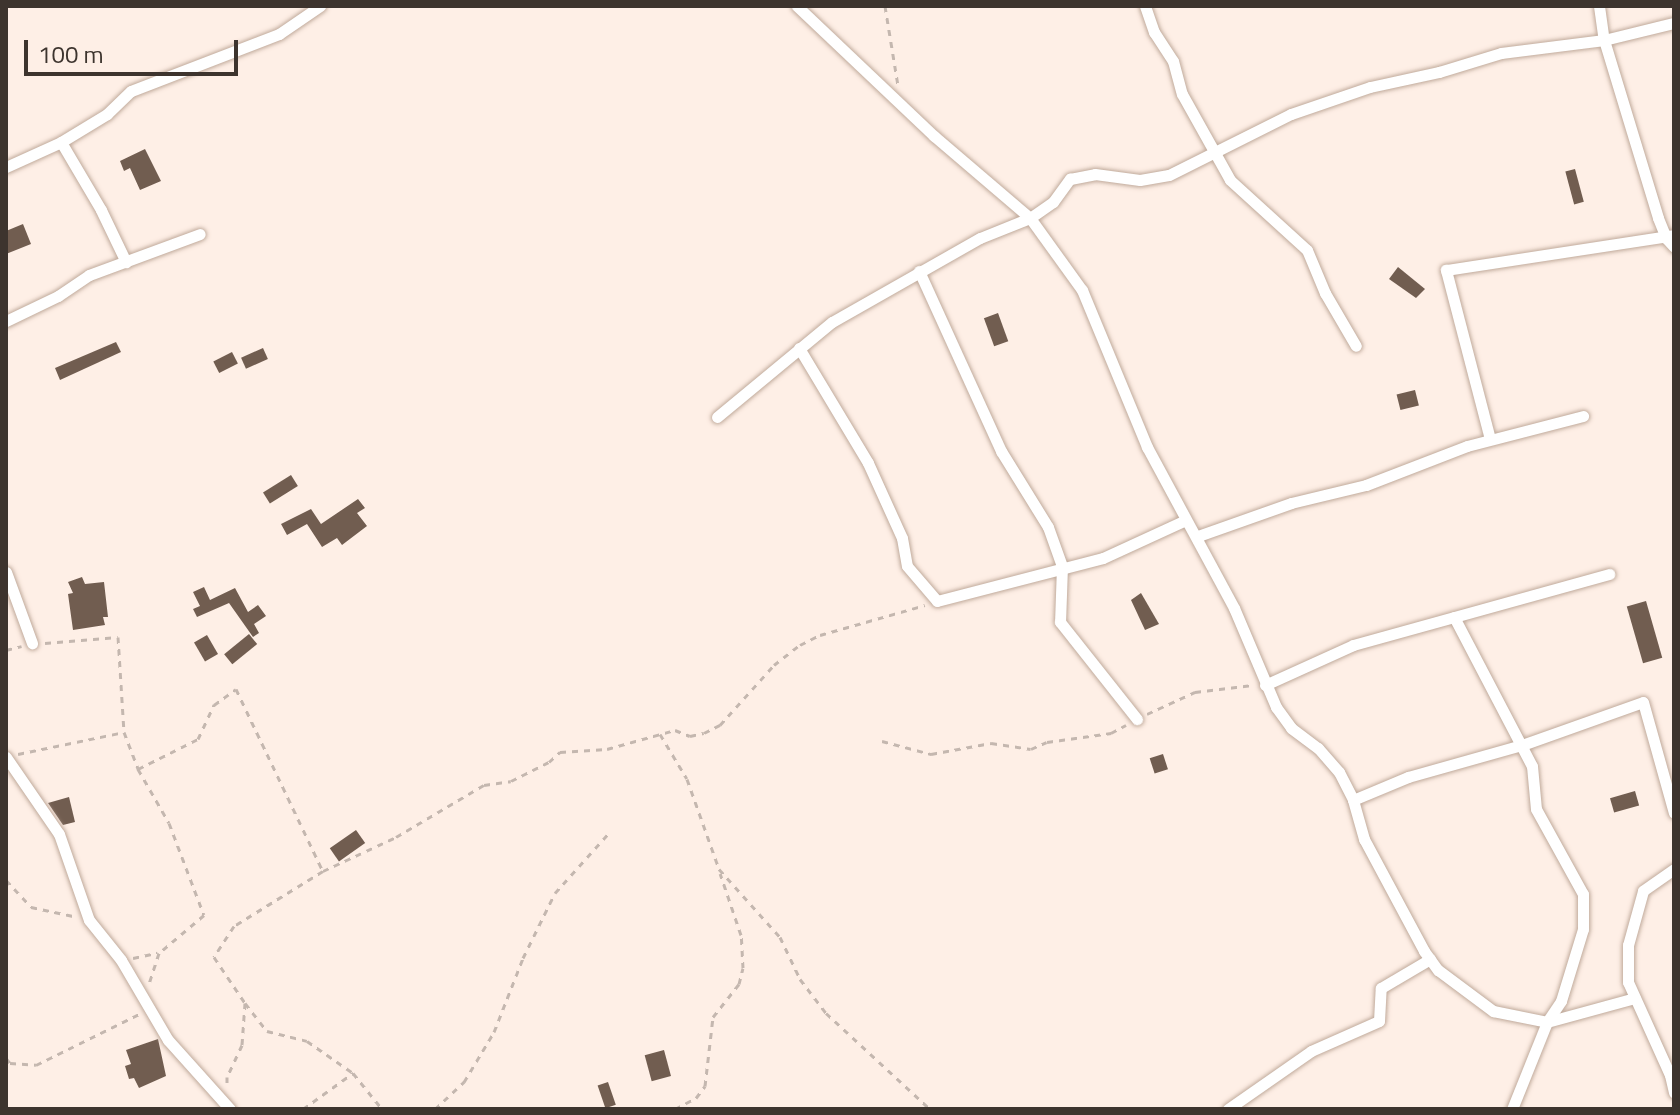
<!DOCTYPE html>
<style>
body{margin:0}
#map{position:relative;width:1680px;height:1115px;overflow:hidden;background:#feefe6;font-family:"Titillium Web",sans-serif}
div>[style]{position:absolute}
.building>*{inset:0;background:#715d50;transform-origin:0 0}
.path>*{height:3px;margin-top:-1.5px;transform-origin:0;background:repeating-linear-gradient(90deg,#c4b7af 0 6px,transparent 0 12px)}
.roads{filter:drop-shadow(0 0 2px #c0aa9b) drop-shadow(0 0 2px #c0aa9b)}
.minor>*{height:11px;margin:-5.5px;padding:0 5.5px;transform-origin:5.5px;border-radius:5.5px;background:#fff}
span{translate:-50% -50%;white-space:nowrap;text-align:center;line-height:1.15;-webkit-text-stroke:8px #feefe6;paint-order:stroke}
.frame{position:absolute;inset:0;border:8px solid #3d342e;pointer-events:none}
.scale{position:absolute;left:24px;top:40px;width:214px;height:36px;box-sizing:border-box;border:4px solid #3d342e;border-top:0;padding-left:10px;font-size:24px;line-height:28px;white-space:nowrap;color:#3d342e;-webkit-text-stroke:6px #feefe6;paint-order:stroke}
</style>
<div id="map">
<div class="building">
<i style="clip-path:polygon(145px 149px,161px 181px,140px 190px,130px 168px,124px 171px,120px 161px)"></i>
<i style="left:1575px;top:169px;width:34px;height:10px;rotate:75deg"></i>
<i style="clip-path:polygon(23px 224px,31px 244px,6px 254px,6px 231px)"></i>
<i style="clip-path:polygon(1398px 267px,1425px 289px,1416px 298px,1389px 279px)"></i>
<i style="left:998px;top:313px;width:30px;height:15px;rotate:70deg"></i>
<i style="clip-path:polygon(116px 342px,121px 352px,60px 380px,55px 368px)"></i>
<i style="left:263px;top:348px;width:12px;height:24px;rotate:66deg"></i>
<i style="left:232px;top:352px;width:13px;height:21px;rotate:63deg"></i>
<i style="left:1415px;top:390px;width:16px;height:19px;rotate:76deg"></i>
<i style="left:291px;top:475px;width:13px;height:33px;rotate:58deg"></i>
<i style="clip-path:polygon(358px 499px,365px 508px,357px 513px,367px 526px,342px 545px,337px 538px,322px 547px,307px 524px,287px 535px,281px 524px,311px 509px,321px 524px)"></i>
<i style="clip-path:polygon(82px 577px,85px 584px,104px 582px,108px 617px,103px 617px,105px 625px,73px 630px,68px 594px,73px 593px,68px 582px)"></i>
<i style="clip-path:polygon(204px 587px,210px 600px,235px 588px,248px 612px,258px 605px,266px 616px,254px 624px,259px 633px,253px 637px,229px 603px,197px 617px,193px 609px,200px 606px,193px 592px)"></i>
<i style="clip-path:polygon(1141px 593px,1159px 624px,1145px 630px,1131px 600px)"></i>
<i style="left:1646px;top:601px;width:59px;height:20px;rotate:74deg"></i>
<i style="left:249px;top:634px;width:13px;height:32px;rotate:51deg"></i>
<i style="left:207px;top:635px;width:22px;height:15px;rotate:60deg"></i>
<i style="left:1163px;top:754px;width:16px;height:14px;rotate:72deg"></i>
<i style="left:1635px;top:791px;width:15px;height:26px;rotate:74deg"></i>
<i style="clip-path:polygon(69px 797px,75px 822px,63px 825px,48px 803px)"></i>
<i style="left:356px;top:830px;width:16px;height:32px;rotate:55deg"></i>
<i style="clip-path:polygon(158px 1039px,166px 1076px,139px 1088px,134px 1078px,129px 1079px,125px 1066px,131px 1064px,126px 1050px)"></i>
<i style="left:664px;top:1050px;width:27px;height:20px;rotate:75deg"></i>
<i style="left:608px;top:1082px;width:24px;height:11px;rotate:71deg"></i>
</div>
<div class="path">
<i style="left:885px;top:6px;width:80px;rotate:80.7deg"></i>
<i style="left:45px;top:643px;width:73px;rotate:-4.7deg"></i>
<i style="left:118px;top:637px;width:95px;rotate:86.4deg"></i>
<i style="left:124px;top:732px;width:40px;rotate:69deg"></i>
<i style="left:138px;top:769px;width:62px;rotate:60.1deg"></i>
<i style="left:169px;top:823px;width:98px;rotate:69.2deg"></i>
<i style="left:204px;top:915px;width:59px;rotate:139.8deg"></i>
<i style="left:159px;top:953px;width:33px;rotate:108deg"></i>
<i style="left:6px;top:650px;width:16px;rotate:-14deg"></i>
<i style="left:1147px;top:714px;width:53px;rotate:-24.6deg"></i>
<i style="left:1195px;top:692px;width:58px;rotate:-6.9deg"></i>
<i style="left:660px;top:734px;width:52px;rotate:59deg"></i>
<i style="left:687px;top:779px;width:96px;rotate:70.4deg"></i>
<i style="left:719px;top:869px;width:91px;rotate:48.1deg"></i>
<i style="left:780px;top:937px;width:47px;rotate:64.5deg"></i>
<i style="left:800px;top:979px;width:43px;rotate:52.6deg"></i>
<i style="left:826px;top:1013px;width:142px;rotate:42.7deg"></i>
<i style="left:882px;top:741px;width:51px;rotate:14.9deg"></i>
<i style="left:931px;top:754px;width:61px;rotate:-10.4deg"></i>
<i style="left:991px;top:743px;width:40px;rotate:8.5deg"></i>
<i style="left:1031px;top:749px;width:17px;rotate:-24deg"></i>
<i style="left:1047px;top:742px;width:65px;rotate:-8deg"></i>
<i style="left:1111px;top:733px;width:17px;rotate:-28deg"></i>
<i style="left:18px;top:754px;width:108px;rotate:-11.7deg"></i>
<i style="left:138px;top:769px;width:67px;rotate:-26.6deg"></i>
<i style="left:198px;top:739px;width:38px;rotate:-65deg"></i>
<i style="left:214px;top:705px;width:27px;rotate:-36deg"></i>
<i style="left:236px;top:689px;width:202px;rotate:64.5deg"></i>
<i style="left:323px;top:871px;width:105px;rotate:148.3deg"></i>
<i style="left:234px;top:926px;width:37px;rotate:123deg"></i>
<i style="left:214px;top:957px;width:55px;rotate:56deg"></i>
<i style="left:245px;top:1003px;width:42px;rotate:94.1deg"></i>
<i style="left:242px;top:1045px;width:35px;rotate:115deg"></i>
<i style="left:227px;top:1077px;width:10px;rotate:90deg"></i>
<i style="left:323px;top:871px;width:81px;rotate:-25deg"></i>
<i style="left:396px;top:837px;width:102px;rotate:-30.6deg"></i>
<i style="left:484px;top:785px;width:27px;rotate:-8deg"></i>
<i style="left:511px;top:781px;width:42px;rotate:-26.6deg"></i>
<i style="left:549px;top:762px;width:15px;rotate:-42deg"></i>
<i style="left:560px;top:752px;width:47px;rotate:-3.7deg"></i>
<i style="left:607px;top:749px;width:71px;rotate:-15.6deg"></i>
<i style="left:675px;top:730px;width:16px;rotate:22deg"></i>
<i style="left:690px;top:736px;width:14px;rotate:-12deg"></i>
<i style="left:704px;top:733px;width:18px;rotate:-27deg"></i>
<i style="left:720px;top:725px;width:81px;rotate:-48deg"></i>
<i style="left:774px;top:665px;width:33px;rotate:-38deg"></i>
<i style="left:800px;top:645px;width:22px;rotate:-27deg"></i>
<i style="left:820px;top:635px;width:109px;rotate:-15.9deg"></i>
<i style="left:6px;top:880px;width:37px;rotate:47deg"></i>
<i style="left:31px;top:907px;width:43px;rotate:12.1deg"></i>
<i style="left:133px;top:958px;width:25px;rotate:-12deg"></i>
<i style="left:245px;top:1003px;width:36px;rotate:52deg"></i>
<i style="left:267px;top:1031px;width:41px;rotate:14deg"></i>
<i style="left:307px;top:1041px;width:56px;rotate:34.8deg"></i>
<i style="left:6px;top:1058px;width:6px;rotate:51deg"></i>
<i style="left:10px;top:1063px;width:26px;rotate:4deg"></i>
<i style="left:36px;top:1065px;width:115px;rotate:-26.3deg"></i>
<i style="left:303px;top:1109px;width:62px;rotate:-35.8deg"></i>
<i style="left:353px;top:1073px;width:46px;rotate:51.1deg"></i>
<i style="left:435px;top:1109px;width:40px;rotate:-43deg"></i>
<i style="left:464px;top:1082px;width:58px;rotate:-59deg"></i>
<i style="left:494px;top:1032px;width:79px;rotate:-68.6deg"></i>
<i style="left:523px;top:958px;width:72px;rotate:-63.8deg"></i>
<i style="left:555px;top:893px;width:79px;rotate:-48.1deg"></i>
<i style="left:675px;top:1109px;width:24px;rotate:-28deg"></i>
<i style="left:696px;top:1098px;width:15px;rotate:-53deg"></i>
<i style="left:705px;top:1086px;width:69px;rotate:-83.4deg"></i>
<i style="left:713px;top:1017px;width:42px;rotate:-51.8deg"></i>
<i style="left:739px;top:984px;width:16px;rotate:-76deg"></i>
<i style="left:743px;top:968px;width:33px;rotate:-93deg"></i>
<i style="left:741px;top:935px;width:65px;rotate:-108.7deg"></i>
</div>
<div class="roads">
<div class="minor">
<i style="left:797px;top:6px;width:189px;rotate:43.5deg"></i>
<i style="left:934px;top:136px;width:126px;rotate:40.5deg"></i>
<i style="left:1030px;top:218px;width:89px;rotate:54.2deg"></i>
<i style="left:1082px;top:290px;width:170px;rotate:67.5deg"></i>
<i style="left:1147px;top:447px;width:183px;rotate:61.6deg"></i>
<i style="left:1234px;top:608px;width:108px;rotate:67deg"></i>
<i style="left:1276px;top:707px;width:26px;rotate:54deg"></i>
<i style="left:1291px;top:728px;width:34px;rotate:37deg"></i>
<i style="left:1318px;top:748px;width:32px;rotate:49deg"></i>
<i style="left:1339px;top:772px;width:31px;rotate:63deg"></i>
<i style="left:1353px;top:800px;width:41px;rotate:74.2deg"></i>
<i style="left:1364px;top:839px;width:127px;rotate:61.8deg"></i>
<i style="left:1424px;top:951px;width:24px;rotate:54deg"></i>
<i style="left:1438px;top:970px;width:69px;rotate:36.7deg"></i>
<i style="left:1493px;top:1011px;width:55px;rotate:11.5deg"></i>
<i style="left:1547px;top:1022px;width:91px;rotate:-15.3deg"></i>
<i style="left:1145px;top:6px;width:28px;rotate:71deg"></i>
<i style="left:1154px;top:32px;width:35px;rotate:57deg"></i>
<i style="left:1173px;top:61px;width:34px;rotate:75deg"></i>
<i style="left:1182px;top:94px;width:98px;rotate:60.8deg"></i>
<i style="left:1230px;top:180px;width:104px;rotate:42.3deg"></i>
<i style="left:1307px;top:250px;width:47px;rotate:67.3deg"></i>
<i style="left:1325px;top:293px;width:61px;rotate:59.7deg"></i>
<i style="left:1599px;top:6px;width:34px;rotate:82deg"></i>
<i style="left:1604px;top:40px;width:186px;rotate:73.1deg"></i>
<i style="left:1658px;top:218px;width:22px;rotate:68deg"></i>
<i style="left:1666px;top:238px;width:12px;rotate:48deg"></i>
<i style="left:61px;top:142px;width:79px;rotate:59.5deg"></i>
<i style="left:101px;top:210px;width:58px;rotate:64.3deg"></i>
<i style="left:6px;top:167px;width:60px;rotate:-24.4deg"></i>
<i style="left:61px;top:142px;width:54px;rotate:-31.3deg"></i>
<i style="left:107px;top:114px;width:33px;rotate:-44deg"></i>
<i style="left:131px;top:91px;width:159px;rotate:-21.1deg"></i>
<i style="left:279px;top:34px;width:50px;rotate:-34.3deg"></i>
<i style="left:919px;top:271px;width:198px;rotate:65.5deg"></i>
<i style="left:1001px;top:451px;width:89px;rotate:58.3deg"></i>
<i style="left:1048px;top:527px;width:41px;rotate:70.3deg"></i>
<i style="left:1062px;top:566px;width:56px;rotate:92deg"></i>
<i style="left:1060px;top:622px;width:124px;rotate:51.6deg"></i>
<i style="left:6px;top:321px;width:58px;rotate:-25.7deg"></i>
<i style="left:58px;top:296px;width:37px;rotate:-34deg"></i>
<i style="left:89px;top:275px;width:118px;rotate:-20.3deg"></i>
<i style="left:799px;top:348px;width:134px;rotate:59deg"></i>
<i style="left:868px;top:463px;width:82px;rotate:65.6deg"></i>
<i style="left:902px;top:538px;width:28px;rotate:80deg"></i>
<i style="left:907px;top:566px;width:46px;rotate:49.4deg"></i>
<i style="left:937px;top:601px;width:171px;rotate:-14.5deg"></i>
<i style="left:1103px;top:558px;width:91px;rotate:-24.6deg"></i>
<i style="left:717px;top:417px;width:149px;rotate:-39.6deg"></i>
<i style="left:832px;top:322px;width:170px;rotate:-29.6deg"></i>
<i style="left:980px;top:238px;width:54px;rotate:-21.8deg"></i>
<i style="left:1030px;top:218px;width:28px;rotate:-35deg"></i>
<i style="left:1053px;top:202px;width:29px;rotate:-54deg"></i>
<i style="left:1070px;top:179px;width:25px;rotate:-11deg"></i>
<i style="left:1095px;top:174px;width:45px;rotate:7.6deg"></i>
<i style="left:1140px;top:180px;width:29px;rotate:-10deg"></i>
<i style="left:1169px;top:175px;width:136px;rotate:-26.6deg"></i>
<i style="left:1291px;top:114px;width:83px;rotate:-18.9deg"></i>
<i style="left:1370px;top:87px;width:71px;rotate:-12.3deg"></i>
<i style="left:1439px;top:72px;width:65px;rotate:-17deg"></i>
<i style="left:1501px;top:53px;width:104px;rotate:-7.2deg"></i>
<i style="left:1604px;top:40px;width:72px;rotate:-13.7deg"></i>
<i style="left:1490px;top:439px;width:175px;rotate:-104.6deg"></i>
<i style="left:1446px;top:270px;width:231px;rotate:-8.7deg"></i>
<i style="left:1198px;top:536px;width:99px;rotate:-19.5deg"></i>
<i style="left:1291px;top:503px;width:77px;rotate:-13.5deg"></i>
<i style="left:1366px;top:485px;width:108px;rotate:-21.1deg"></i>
<i style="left:1467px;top:446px;width:120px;rotate:-14.5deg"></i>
<i style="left:6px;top:572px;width:76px;rotate:69.9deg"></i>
<i style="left:1454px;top:617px;width:168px;rotate:62.4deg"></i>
<i style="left:1532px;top:766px;width:43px;rotate:84.7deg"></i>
<i style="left:1536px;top:809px;width:97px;rotate:61.1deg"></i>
<i style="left:1583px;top:894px;width:35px;rotate:90deg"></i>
<i style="left:1583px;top:929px;width:75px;rotate:107deg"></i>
<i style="left:1561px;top:1001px;width:25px;rotate:124deg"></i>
<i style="left:1547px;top:1022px;width:94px;rotate:111.9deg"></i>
<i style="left:1265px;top:685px;width:97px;rotate:-24.4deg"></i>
<i style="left:1353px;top:645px;width:266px;rotate:-15.5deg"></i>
<i style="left:6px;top:757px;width:93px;rotate:55.5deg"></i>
<i style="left:59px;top:834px;width:91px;rotate:70.8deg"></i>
<i style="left:89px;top:920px;width:51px;rotate:51.3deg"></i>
<i style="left:121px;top:960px;width:93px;rotate:59.6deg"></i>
<i style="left:168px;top:1040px;width:93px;rotate:48.1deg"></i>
<i style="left:1353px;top:800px;width:60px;rotate:-22.7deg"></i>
<i style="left:1408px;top:777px;width:118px;rotate:-15.7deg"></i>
<i style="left:1522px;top:745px;width:128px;rotate:-19.6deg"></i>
<i style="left:1643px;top:702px;width:115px;rotate:74.4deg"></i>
<i style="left:1674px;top:869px;width:38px;rotate:145deg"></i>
<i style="left:1643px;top:891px;width:56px;rotate:105.5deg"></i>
<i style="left:1628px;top:945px;width:37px;rotate:90deg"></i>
<i style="left:1628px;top:982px;width:102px;rotate:65.7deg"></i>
<i style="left:1670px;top:1075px;width:18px;rotate:77deg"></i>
<i style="left:1228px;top:1109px;width:101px;rotate:-34.9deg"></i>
<i style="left:1311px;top:1051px;width:74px;rotate:-23.8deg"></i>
<i style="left:1379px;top:1021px;width:33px;rotate:-87deg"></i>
<i style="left:1381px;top:988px;width:57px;rotate:-30.6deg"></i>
</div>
</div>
<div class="frame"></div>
<div class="scale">100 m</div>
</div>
